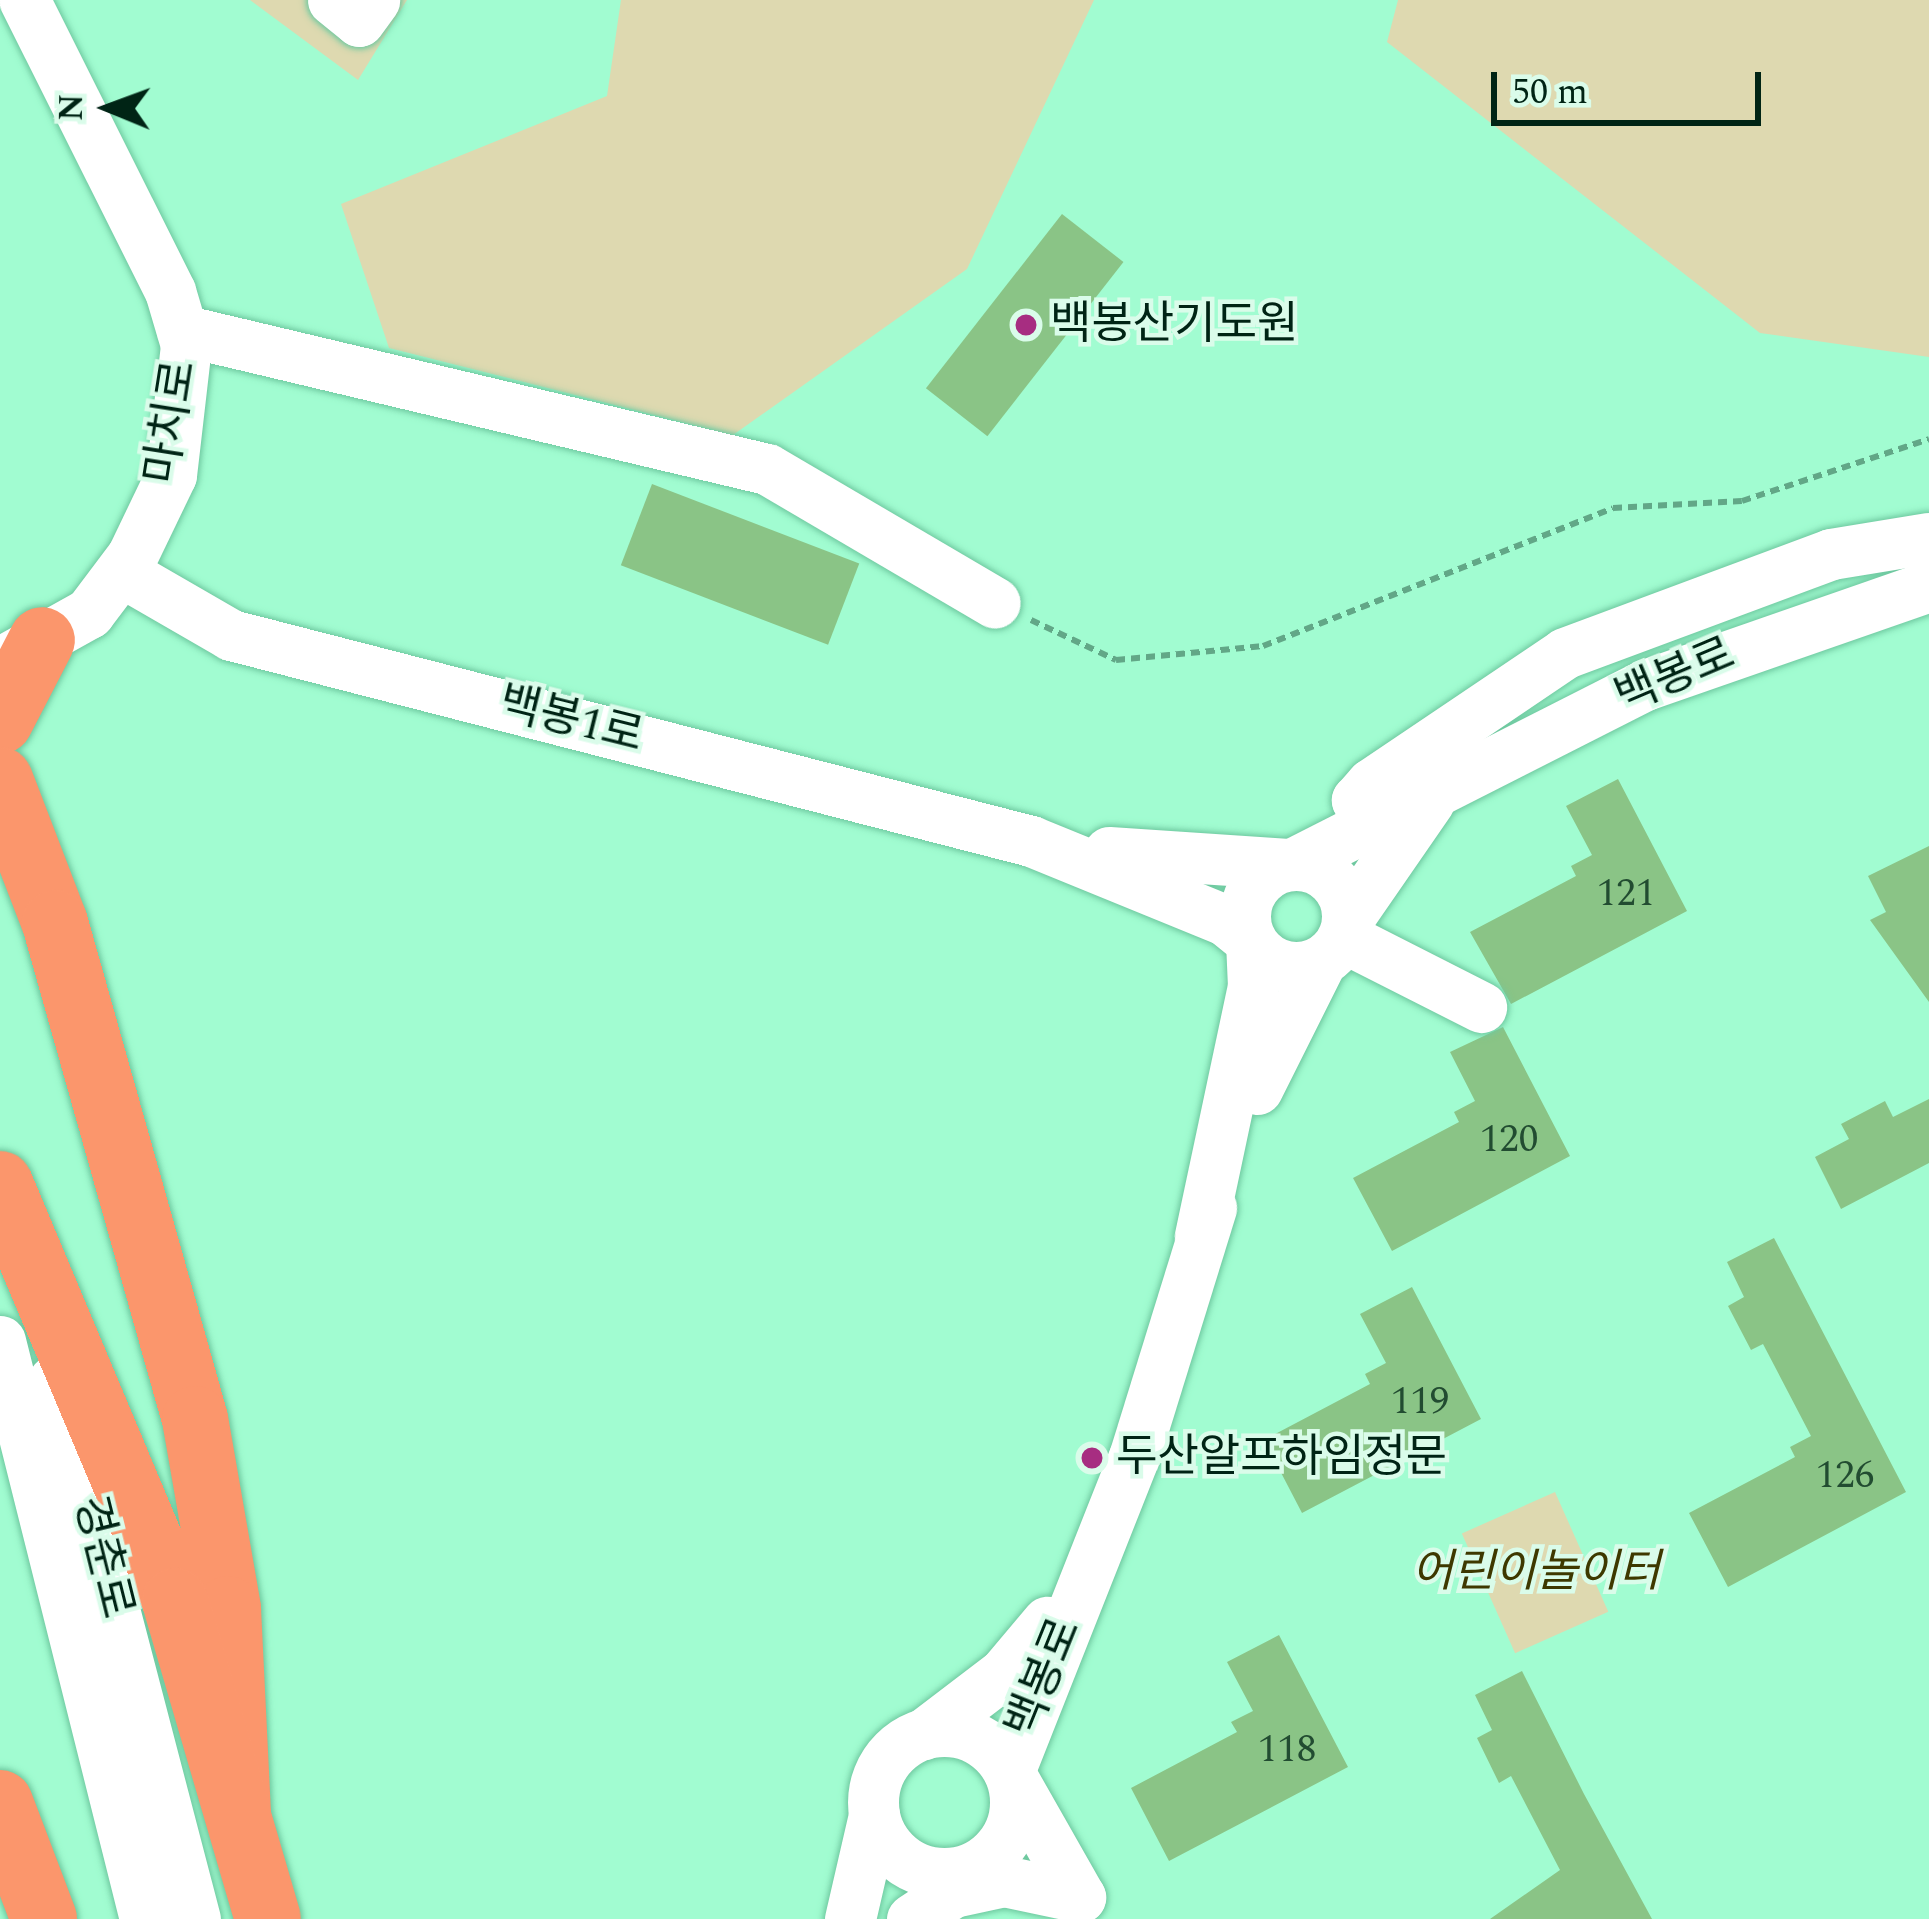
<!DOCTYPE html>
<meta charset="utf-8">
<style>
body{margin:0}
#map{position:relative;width:1929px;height:1919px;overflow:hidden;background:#a1fcd1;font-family:Spectral,"Noto Sans KR",serif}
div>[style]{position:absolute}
.green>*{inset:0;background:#ded9b0;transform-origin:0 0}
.building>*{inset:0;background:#8ac486;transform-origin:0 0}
.path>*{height:6px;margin-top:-3px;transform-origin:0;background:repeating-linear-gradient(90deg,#62a787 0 9px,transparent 0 15px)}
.roads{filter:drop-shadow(0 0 3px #6ec89f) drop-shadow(0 0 3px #6ec89f)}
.minor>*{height:51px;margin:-25.5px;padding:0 25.5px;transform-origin:25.5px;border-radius:25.5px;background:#fff}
.minor>.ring{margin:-25.5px;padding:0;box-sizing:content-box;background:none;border:51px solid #fff;border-radius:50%}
.highway>*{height:66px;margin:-33px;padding:0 33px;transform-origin:33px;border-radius:33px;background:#fb966c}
.dots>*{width:33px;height:33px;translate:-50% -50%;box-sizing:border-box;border:6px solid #dafcea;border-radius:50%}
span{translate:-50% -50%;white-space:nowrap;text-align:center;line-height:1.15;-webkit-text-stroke:9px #dafcea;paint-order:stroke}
.number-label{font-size:39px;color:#224c31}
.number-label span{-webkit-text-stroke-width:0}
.poi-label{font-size:45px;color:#002415}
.left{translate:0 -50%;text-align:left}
.street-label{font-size:45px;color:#002415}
.park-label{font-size:45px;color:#3e3800;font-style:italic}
.north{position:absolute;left:48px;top:48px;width:120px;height:120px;-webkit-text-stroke:9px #dafcea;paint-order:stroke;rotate:271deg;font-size:33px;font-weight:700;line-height:48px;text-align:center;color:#002415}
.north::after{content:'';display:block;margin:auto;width:42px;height:54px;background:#002415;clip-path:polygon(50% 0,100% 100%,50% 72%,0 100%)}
.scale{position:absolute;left:1491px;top:72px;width:270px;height:54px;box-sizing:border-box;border:6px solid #002415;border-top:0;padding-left:15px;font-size:36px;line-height:42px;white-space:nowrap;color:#002415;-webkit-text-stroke:9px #dafcea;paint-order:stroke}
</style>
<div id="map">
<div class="green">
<i style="clip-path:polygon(250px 0,407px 0,358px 80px)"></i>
<i style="clip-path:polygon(621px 0,1094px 0,967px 269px,733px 435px,389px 348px,341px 204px,607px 96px)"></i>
<i style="clip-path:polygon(1398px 0,1929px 0,1929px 357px,1760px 333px,1387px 42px)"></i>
<i style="left:1555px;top:1492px;width:131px;height:102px;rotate:66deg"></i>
</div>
<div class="building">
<i style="left:1062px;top:214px;width:78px;height:221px;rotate:38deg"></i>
<i style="left:652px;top:484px;width:222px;height:87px;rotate:21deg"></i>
<i style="clip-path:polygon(1618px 779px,1687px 911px,1511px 1004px,1470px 932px,1576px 876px,1571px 866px,1592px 855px,1566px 806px)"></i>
<i style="clip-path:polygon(1929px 846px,1929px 1002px,1870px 920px,1886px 912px,1868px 876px)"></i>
<i style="clip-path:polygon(1503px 1027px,1570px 1156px,1392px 1251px,1353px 1178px,1459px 1122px,1454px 1112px,1475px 1101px,1450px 1052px)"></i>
<i style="clip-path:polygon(1929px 1099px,1929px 1163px,1841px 1209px,1815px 1157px,1849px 1139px,1841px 1124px,1885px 1101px,1893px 1117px)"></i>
<i style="clip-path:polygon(1774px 1238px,1906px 1492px,1728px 1587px,1689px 1513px,1795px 1457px,1790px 1447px,1811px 1436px,1763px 1344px,1751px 1350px,1728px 1306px,1744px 1297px,1727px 1262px)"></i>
<i style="clip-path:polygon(1412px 1287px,1481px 1419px,1302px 1513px,1264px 1440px,1370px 1384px,1365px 1374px,1386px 1363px,1360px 1314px)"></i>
<i style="clip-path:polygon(1279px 1635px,1348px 1767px,1169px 1861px,1131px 1788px,1237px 1732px,1231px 1722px,1253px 1711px,1227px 1662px)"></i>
<i style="clip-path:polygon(1522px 1671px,1584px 1794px,1652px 1919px,1490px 1919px,1560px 1870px,1511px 1776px,1499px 1783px,1477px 1738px,1492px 1730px,1475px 1695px)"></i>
</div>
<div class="path">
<i style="left:1031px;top:620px;width:94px;rotate:25.2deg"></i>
<i style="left:1116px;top:660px;width:148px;rotate:-5.4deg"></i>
<i style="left:1263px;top:646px;width:376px;rotate:-21.5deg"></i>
<i style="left:1613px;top:508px;width:129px;rotate:-3.1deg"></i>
<i style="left:1742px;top:501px;width:197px;rotate:-18.3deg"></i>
</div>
<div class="roads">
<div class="minor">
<i style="left:333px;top:0;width:33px;rotate:39deg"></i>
<i style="left:359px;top:21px;width:26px;rotate:-54deg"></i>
<i style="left:182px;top:330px;width:601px;rotate:13.37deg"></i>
<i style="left:767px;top:469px;width:264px;rotate:30.4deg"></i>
<i style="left:122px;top:572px;width:126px;rotate:30deg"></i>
<i style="left:231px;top:635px;width:826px;rotate:14.44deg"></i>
<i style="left:1031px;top:841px;width:209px;rotate:22.2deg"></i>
<i style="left:1225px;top:920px;width:33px;rotate:39deg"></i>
<i style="left:1251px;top:941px;width:45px;rotate:87.5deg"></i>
<i style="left:1253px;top:986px;width:256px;rotate:102deg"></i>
<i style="left:8px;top:658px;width:93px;rotate:-29.1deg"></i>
<i style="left:89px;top:613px;width:71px;rotate:-53deg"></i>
<i style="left:132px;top:556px;width:90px;rotate:-64.3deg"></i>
<i style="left:171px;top:475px;width:131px;rotate:-83.4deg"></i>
<i style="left:186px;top:345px;width:56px;rotate:-106.5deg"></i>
<i style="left:170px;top:291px;width:326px;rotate:-116.6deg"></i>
<i style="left:1373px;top:825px;width:30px;rotate:-123deg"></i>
<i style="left:1357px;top:800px;width:21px;rotate:-49deg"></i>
<i style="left:1371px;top:784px;width:234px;rotate:-34deg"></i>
<i style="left:1565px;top:653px;width:284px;rotate:-20.4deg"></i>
<i style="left:1831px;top:554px;width:99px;rotate:-9.3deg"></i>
<i style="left:1109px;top:852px;width:183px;rotate:3.8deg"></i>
<i style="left:1292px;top:864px;width:396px;rotate:-26.9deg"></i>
<i style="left:1645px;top:685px;width:301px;rotate:-19.2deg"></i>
<i class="ring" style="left:1245px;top:865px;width:51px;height:51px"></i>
<i style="left:1347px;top:920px;width:145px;rotate:-55.4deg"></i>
<i style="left:1343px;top:937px;width:155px;rotate:26.9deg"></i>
<i style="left:1257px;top:1089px;width:143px;rotate:-63.4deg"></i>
<i style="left:0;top:1341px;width:596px;rotate:75.92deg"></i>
<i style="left:54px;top:1380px;width:557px;rotate:75.34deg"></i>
<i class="ring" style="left:873px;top:1731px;width:91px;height:91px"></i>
<i style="left:924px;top:1734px;width:101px;rotate:-37.3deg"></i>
<i style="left:1004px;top:1673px;width:67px;rotate:-49.9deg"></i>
<i style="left:850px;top:1919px;width:107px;rotate:-77deg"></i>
<i style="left:912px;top:1919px;width:49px;rotate:-33.4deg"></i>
<i style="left:953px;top:1892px;width:52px;rotate:-12.2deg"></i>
<i style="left:1004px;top:1881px;width:78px;rotate:11.9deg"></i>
<i style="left:1080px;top:1897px;width:144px;rotate:-119.6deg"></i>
<i style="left:1009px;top:1772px;width:339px;rotate:-68.4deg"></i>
<i style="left:1134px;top:1457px;width:261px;rotate:-72.8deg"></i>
</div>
<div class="highway">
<i style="left:0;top:721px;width:91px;rotate:-62.6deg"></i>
<i style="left:0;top:780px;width:153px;rotate:69deg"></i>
<i style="left:55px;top:923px;width:515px;rotate:74.24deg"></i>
<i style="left:195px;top:1419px;width:193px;rotate:80.1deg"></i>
<i style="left:228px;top:1609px;width:204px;rotate:87.2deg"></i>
<i style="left:0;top:1184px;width:452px;rotate:67.2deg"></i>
<i style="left:175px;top:1601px;width:331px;rotate:73.7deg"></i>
<i style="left:0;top:1803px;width:124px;rotate:69.2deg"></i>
</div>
</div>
<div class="dots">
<i style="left:1026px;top:325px;background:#a72d81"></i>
<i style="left:1092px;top:1458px;background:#a72d81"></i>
</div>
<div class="number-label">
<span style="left:1626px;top:894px">121</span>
<span style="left:1509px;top:1140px">120</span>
<span style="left:1420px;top:1402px">119</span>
<span style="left:1845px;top:1476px">126</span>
<span style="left:1287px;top:1750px">118</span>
</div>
<div class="poi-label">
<span class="left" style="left:1050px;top:325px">백봉산기도원</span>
<span class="left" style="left:1116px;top:1458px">두산알프하임정문</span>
</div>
<div class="street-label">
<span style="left:171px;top:422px;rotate:-81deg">마치로</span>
<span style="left:1675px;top:676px;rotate:-23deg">백봉로</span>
<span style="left:571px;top:720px;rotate:14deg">백봉1로</span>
<span style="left:103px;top:1557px;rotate:76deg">경춘로</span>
<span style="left:1044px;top:1678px;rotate:-68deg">백봉로</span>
</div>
<div class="park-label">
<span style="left:1536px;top:1573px">어린이놀이터</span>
</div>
<div class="north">N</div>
<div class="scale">50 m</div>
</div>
